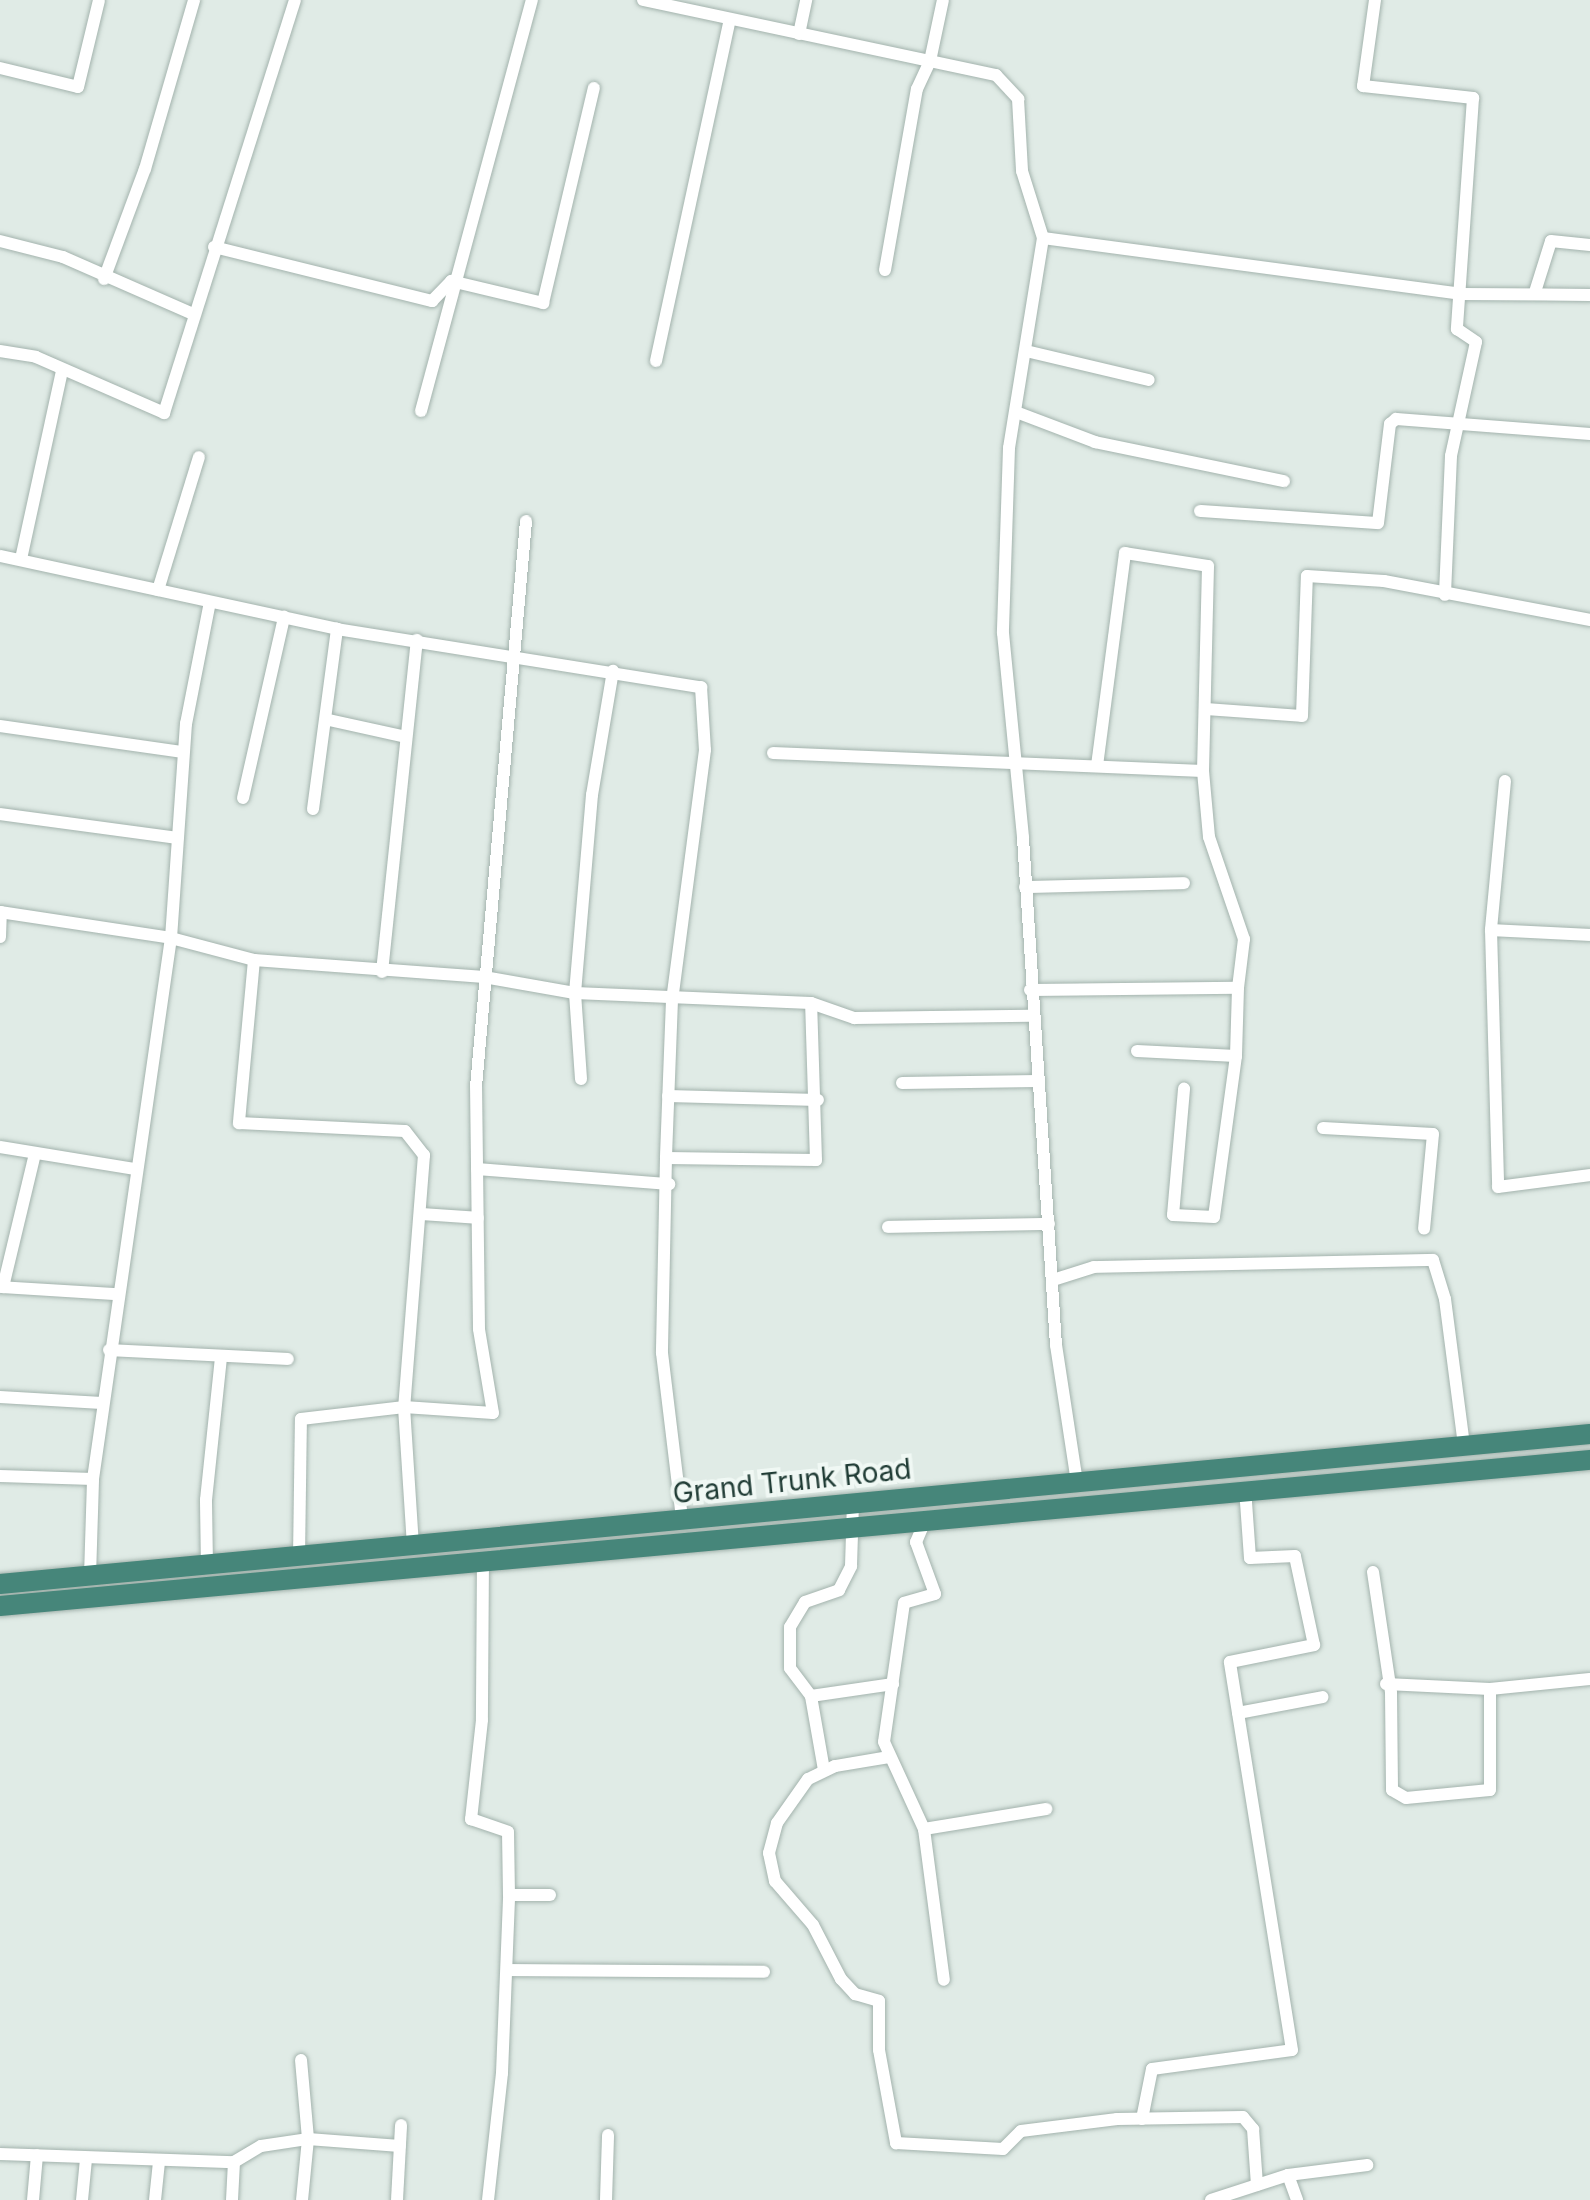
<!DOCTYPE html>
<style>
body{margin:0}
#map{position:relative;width:1590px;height:2200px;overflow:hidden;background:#e0ebe6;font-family:Inter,sans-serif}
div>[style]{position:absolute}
.roads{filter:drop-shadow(0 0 2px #a3b3ad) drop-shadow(0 0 2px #a3b3ad)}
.minor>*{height:12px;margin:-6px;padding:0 6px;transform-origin:6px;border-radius:6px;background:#fff}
.trunk>*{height:20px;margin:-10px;padding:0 10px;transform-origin:10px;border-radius:10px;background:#46867a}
span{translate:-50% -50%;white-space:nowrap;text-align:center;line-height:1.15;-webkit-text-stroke:8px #f0f8f4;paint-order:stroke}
.street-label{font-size:28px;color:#203c35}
</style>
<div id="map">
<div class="roads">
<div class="minor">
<i style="left:643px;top:0;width:361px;rotate:12deg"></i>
<i style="left:996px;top:75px;width:33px;rotate:47deg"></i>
<i style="left:1018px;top:99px;width:72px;rotate:86.8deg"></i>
<i style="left:1022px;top:171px;width:70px;rotate:72.6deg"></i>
<i style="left:1043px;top:238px;width:213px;rotate:99.2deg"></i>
<i style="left:1009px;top:448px;width:185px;rotate:91.9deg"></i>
<i style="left:1003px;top:633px;width:206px;rotate:84.4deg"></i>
<i style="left:1023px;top:838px;width:508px;rotate:86.28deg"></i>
<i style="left:1056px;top:1345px;width:139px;rotate:81.3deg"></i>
<i style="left:1375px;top:0;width:87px;rotate:97.9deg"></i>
<i style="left:1363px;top:86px;width:111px;rotate:6.2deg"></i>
<i style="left:1473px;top:98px;width:232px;rotate:94deg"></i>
<i style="left:1457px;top:329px;width:23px;rotate:34deg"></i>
<i style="left:1476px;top:342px;width:117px;rotate:102.4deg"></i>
<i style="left:1451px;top:456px;width:139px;rotate:92.5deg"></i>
<i style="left:799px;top:34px;width:35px;rotate:-78deg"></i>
<i style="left:0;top:68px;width:80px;rotate:13.7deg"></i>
<i style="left:78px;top:87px;width:89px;rotate:-76.4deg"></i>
<i style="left:1043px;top:238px;width:421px;rotate:7.6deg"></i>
<i style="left:1460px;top:294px;width:130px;rotate:0.4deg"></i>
<i style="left:0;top:241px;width:65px;rotate:14.3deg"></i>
<i style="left:63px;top:257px;width:142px;rotate:23.7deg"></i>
<i style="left:214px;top:247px;width:225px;rotate:13.9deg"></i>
<i style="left:432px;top:301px;width:28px;rotate:-46deg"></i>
<i style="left:451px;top:281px;width:95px;rotate:13.4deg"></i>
<i style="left:543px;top:303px;width:221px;rotate:-76.7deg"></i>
<i style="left:885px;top:270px;width:184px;rotate:-80deg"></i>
<i style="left:917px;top:89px;width:31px;rotate:-65deg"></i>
<i style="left:930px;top:61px;width:62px;rotate:-78deg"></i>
<i style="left:104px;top:279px;width:117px;rotate:-69.6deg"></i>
<i style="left:145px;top:169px;width:176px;rotate:-73.8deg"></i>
<i style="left:1535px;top:292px;width:53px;rotate:-72.6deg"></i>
<i style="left:1551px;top:241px;width:39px;rotate:6deg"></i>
<i style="left:0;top:351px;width:36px;rotate:9deg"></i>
<i style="left:36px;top:357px;width:140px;rotate:23.6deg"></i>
<i style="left:164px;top:413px;width:433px;rotate:-72.4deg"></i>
<i style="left:1026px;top:351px;width:126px;rotate:13.3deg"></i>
<i style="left:656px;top:361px;width:349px;rotate:-77.8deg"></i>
<i style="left:421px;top:411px;width:426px;rotate:-74.9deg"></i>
<i style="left:1016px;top:412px;width:85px;rotate:20.8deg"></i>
<i style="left:1095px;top:442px;width:193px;rotate:11.7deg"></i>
<i style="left:1200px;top:511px;width:178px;rotate:3.9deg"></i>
<i style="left:1378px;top:523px;width:100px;rotate:-83.1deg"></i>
<i style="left:1390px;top:424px;width:8px;rotate:-40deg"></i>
<i style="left:1396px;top:419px;width:195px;rotate:4.4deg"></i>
<i style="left:0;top:556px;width:345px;rotate:12.2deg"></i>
<i style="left:337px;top:629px;width:369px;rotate:9.1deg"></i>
<i style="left:701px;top:687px;width:63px;rotate:86.4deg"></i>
<i style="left:705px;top:750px;width:252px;rotate:97.5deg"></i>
<i style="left:672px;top:1000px;width:158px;rotate:92.2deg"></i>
<i style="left:666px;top:1158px;width:195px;rotate:91.2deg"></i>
<i style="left:662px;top:1353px;width:167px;rotate:83.1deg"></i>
<i style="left:21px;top:559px;width:192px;rotate:-77.7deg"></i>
<i style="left:158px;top:590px;width:139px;rotate:-72.9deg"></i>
<i style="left:1205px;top:709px;width:97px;rotate:4.1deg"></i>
<i style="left:1302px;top:716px;width:140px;rotate:-88deg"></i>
<i style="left:1307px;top:576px;width:77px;rotate:3.7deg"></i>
<i style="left:1384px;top:581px;width:210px;rotate:10.7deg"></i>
<i style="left:329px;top:720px;width:75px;rotate:12.4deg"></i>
<i style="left:0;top:726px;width:185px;rotate:8.1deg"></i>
<i style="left:773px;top:753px;width:430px;rotate:2.4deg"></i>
<i style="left:1203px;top:771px;width:205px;rotate:-88.6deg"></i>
<i style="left:1208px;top:566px;width:84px;rotate:-171.1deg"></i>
<i style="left:1125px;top:553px;width:214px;rotate:97.5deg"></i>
<i style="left:1203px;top:771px;width:66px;rotate:84.8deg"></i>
<i style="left:1209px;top:837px;width:108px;rotate:71.1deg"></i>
<i style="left:1244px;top:939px;width:49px;rotate:97deg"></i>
<i style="left:1505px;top:781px;width:150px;rotate:95.4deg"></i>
<i style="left:1491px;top:930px;width:257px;rotate:88.4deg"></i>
<i style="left:1498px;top:1187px;width:93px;rotate:-7.4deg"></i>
<i style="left:243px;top:798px;width:186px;rotate:-77.2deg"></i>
<i style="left:313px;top:809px;width:182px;rotate:-82.4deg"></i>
<i style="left:0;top:814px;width:179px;rotate:7.7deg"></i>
<i style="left:1025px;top:887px;width:159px;rotate:-1.4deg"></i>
<i style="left:0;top:912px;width:173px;rotate:8.6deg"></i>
<i style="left:171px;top:938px;width:86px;rotate:14.8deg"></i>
<i style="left:254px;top:960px;width:231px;rotate:4.2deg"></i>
<i style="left:484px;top:977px;width:92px;rotate:10deg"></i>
<i style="left:575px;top:993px;width:236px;rotate:2.4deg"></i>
<i style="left:811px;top:1003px;width:46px;rotate:19.2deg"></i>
<i style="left:854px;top:1018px;width:176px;rotate:-0.7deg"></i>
<i style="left:1491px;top:930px;width:99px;rotate:2.9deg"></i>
<i style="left:0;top:937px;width:25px;rotate:-88deg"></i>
<i style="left:254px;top:960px;width:164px;rotate:95.3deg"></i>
<i style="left:239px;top:1123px;width:166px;rotate:2.8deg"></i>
<i style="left:405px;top:1131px;width:31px;rotate:52deg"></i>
<i style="left:424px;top:1155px;width:253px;rotate:94.5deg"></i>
<i style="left:404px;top:1407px;width:139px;rotate:86.3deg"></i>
<i style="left:382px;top:972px;width:334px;rotate:-84deg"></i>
<i style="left:1030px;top:990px;width:208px;rotate:-0.6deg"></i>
<i style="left:1238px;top:988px;width:68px;rotate:91.7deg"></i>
<i style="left:1236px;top:1056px;width:162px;rotate:97.8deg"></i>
<i style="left:1214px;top:1217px;width:41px;rotate:-177.2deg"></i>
<i style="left:1173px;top:1215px;width:127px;rotate:-85deg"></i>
<i style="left:1137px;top:1051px;width:99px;rotate:2.9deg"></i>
<i style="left:581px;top:1079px;width:86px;rotate:-94deg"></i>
<i style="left:575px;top:993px;width:199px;rotate:-85.1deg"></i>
<i style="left:592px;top:795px;width:126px;rotate:-80.4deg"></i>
<i style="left:902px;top:1083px;width:135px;rotate:-0.8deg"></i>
<i style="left:668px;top:1096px;width:150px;rotate:1.5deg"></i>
<i style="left:1323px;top:1128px;width:110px;rotate:3.1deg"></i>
<i style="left:1433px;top:1134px;width:95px;rotate:95.4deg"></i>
<i style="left:0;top:1147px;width:136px;rotate:9.3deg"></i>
<i style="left:666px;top:1158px;width:150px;rotate:0.8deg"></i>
<i style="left:816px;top:1160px;width:157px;rotate:-91.8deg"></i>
<i style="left:477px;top:1169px;width:193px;rotate:4.5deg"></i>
<i style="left:420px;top:1214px;width:58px;rotate:3.9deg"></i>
<i style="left:888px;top:1227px;width:161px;rotate:-1.1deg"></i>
<i style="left:1053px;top:1280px;width:43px;rotate:-17.6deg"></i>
<i style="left:1094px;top:1267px;width:339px;rotate:-1.2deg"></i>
<i style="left:1433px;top:1260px;width:41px;rotate:72.9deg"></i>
<i style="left:1445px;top:1299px;width:148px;rotate:82.6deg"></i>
<i style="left:0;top:1287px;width:116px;rotate:3.5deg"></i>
<i style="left:3px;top:1287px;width:137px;rotate:-76.5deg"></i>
<i style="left:109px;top:1350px;width:179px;rotate:2.9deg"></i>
<i style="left:0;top:1397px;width:102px;rotate:3.4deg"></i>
<i style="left:0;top:1476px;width:93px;rotate:1.8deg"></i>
<i style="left:93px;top:1479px;width:547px;rotate:-81.8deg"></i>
<i style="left:171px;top:938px;width:215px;rotate:-86deg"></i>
<i style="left:186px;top:724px;width:124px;rotate:-78.9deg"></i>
<i style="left:925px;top:1521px;width:23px;rotate:113deg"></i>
<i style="left:916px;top:1542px;width:55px;rotate:69.9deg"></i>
<i style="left:935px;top:1594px;width:32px;rotate:164deg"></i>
<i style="left:904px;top:1603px;width:140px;rotate:98.2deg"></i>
<i style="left:884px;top:1742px;width:96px;rotate:65.3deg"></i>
<i style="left:924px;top:1829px;width:152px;rotate:82.5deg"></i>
<i style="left:299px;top:1557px;width:138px;rotate:-89.2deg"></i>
<i style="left:301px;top:1419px;width:104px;rotate:-6.6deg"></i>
<i style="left:404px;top:1407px;width:89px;rotate:3.9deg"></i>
<i style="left:493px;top:1413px;width:85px;rotate:-99.5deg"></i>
<i style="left:479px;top:1329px;width:242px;rotate:-90.7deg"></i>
<i style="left:476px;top:1087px;width:568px;rotate:-84.95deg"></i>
<i style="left:483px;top:1560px;width:160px;rotate:90.4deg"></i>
<i style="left:482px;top:1720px;width:100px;rotate:96.3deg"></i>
<i style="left:471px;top:1819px;width:39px;rotate:19deg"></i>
<i style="left:508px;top:1832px;width:63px;rotate:89.1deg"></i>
<i style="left:207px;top:1566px;width:66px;rotate:-90.9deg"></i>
<i style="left:206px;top:1500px;width:144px;rotate:-84deg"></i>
<i style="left:1373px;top:1572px;width:122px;rotate:81.5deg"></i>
<i style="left:1391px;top:1693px;width:97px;rotate:89.4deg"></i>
<i style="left:1392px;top:1790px;width:16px;rotate:30deg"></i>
<i style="left:1406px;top:1798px;width:84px;rotate:-5.4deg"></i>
<i style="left:1490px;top:1790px;width:101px;rotate:-90deg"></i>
<i style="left:1490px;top:1689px;width:100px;rotate:-5.7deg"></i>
<i style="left:90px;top:1576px;width:97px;rotate:-88.2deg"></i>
<i style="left:1386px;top:1684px;width:104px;rotate:2.8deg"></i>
<i style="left:811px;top:1696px;width:83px;rotate:-8.3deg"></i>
<i style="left:1238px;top:1713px;width:86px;rotate:-10.7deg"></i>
<i style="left:889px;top:1757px;width:55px;rotate:170.5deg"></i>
<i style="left:835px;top:1766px;width:30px;rotate:154deg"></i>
<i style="left:808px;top:1779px;width:54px;rotate:125.2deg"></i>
<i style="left:777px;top:1823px;width:31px;rotate:105deg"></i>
<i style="left:769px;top:1853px;width:29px;rotate:78deg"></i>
<i style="left:775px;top:1881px;width:58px;rotate:49.2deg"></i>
<i style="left:813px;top:1925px;width:61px;rotate:62.6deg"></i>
<i style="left:841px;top:1979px;width:21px;rotate:47deg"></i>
<i style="left:855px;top:1994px;width:25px;rotate:16deg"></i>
<i style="left:879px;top:2001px;width:49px;rotate:90deg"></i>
<i style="left:879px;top:2050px;width:95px;rotate:79.6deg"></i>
<i style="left:896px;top:2143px;width:107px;rotate:3.2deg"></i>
<i style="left:1003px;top:2149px;width:25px;rotate:-45deg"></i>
<i style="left:1021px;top:2131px;width:97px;rotate:-7.1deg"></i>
<i style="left:1117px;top:2119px;width:126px;rotate:-0.9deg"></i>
<i style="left:1243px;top:2117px;width:16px;rotate:50deg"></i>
<i style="left:1253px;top:2129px;width:56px;rotate:85.9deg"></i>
<i style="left:824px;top:1770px;width:75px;rotate:-100deg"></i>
<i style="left:811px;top:1696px;width:35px;rotate:-127deg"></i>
<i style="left:790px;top:1668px;width:41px;rotate:-90deg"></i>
<i style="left:790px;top:1627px;width:29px;rotate:-59deg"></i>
<i style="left:805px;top:1602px;width:36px;rotate:-19deg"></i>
<i style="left:839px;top:1590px;width:27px;rotate:-63deg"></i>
<i style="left:851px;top:1566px;width:63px;rotate:-88.2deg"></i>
<i style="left:924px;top:1829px;width:124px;rotate:-9.3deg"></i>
<i style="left:508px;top:1970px;width:256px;rotate:0.4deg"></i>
<i style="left:301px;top:2060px;width:79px;rotate:84.9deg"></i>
<i style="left:308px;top:2139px;width:61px;rotate:95.6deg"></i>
<i style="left:1142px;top:2119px;width:51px;rotate:-78.7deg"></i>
<i style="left:1152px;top:2069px;width:141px;rotate:-7.7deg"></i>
<i style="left:1292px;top:2050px;width:393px;rotate:-99.1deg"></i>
<i style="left:1230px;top:1662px;width:86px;rotate:-11.4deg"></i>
<i style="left:1314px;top:1645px;width:91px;rotate:-102.1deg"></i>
<i style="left:1295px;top:1556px;width:45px;rotate:177.5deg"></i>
<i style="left:1250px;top:1558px;width:69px;rotate:-94.1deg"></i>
<i style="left:0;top:2154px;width:234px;rotate:2deg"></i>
<i style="left:234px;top:2162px;width:31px;rotate:-31deg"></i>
<i style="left:261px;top:2146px;width:48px;rotate:-8.5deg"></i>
<i style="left:308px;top:2139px;width:92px;rotate:4.4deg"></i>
<i style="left:1288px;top:2175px;width:27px;rotate:70deg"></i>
<i style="left:33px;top:2200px;width:45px;rotate:-84.9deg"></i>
<i style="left:82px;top:2200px;width:41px;rotate:-84.4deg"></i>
<i style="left:155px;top:2200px;width:37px;rotate:-84deg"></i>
<i style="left:232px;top:2200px;width:38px;rotate:-87deg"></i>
<i style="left:397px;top:2200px;width:75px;rotate:-86.9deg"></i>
<i style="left:488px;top:2200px;width:128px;rotate:-83.7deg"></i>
<i style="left:502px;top:2073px;width:178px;rotate:-87.7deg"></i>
<i style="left:509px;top:1895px;width:41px"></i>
<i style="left:606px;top:2200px;width:65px;rotate:-88.2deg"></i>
<i style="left:1211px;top:2200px;width:81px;rotate:-18deg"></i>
<i style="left:1288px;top:2175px;width:80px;rotate:-7.2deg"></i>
</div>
<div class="trunk">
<i style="left:0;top:1584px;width:1597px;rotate:-5.39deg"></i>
<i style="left:0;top:1606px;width:1597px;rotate:-5.25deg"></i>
</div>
</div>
<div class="street-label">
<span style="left:792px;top:1481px;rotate:-6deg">Grand Trunk Road</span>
</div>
</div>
